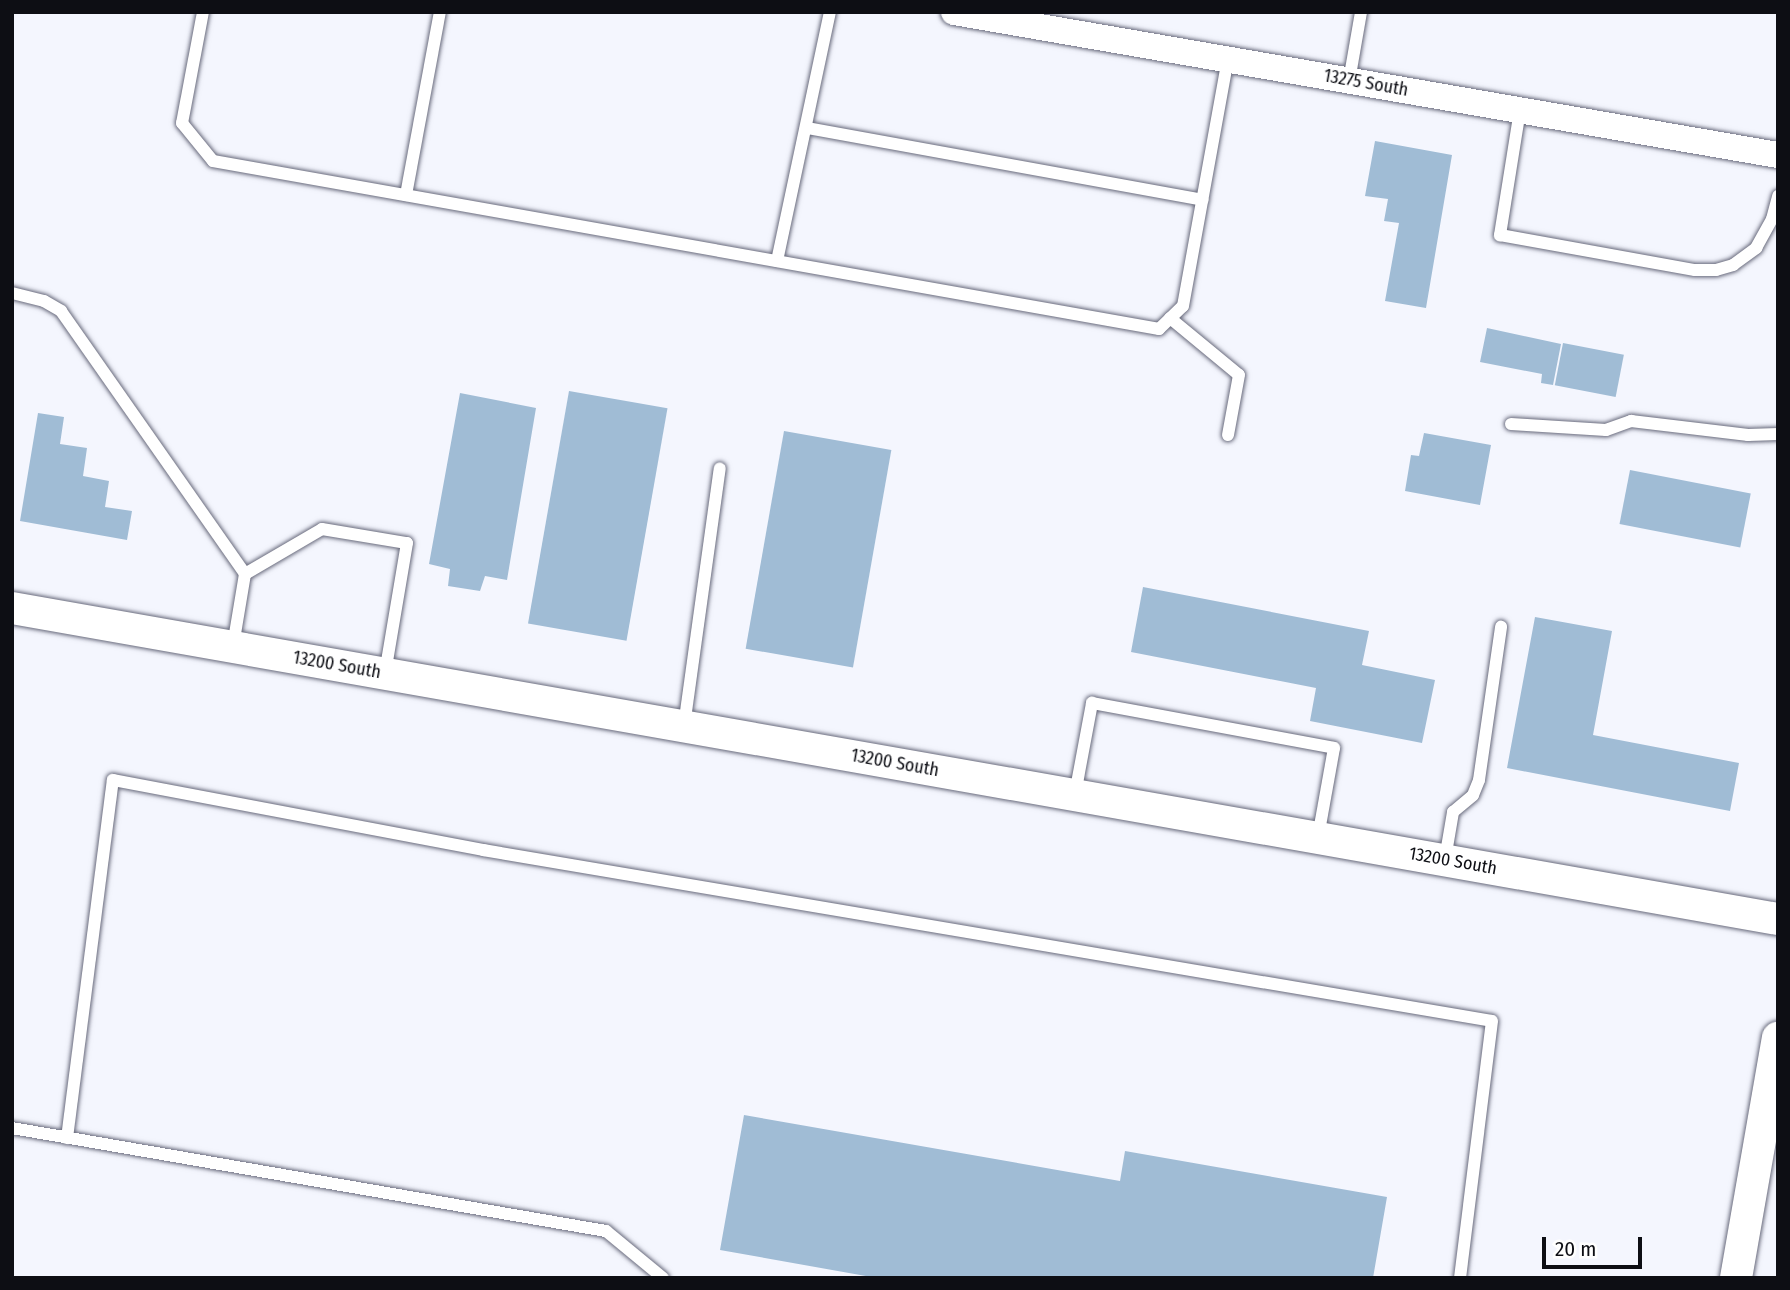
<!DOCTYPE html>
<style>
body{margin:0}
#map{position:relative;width:1790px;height:1290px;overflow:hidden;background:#f4f6fe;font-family:"Fira Sans Condensed",sans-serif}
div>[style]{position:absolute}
.building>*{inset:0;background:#a0bcd5;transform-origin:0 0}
.roads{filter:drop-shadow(0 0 2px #686a7c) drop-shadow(0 0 2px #686a7c)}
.service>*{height:12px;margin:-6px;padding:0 6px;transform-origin:6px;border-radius:6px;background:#fff}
.minor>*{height:26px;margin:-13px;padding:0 13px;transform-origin:13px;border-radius:13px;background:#fff}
.tertiary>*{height:32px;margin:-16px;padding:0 16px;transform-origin:16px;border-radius:16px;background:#fff}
span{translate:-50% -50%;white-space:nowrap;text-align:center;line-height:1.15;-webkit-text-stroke:5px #fff;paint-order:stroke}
.street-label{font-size:18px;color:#0d0e14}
.frame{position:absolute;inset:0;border:14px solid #0d0e14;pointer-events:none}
.scale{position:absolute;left:1542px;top:1237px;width:100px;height:32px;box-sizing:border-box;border:4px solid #0d0e14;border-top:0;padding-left:9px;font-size:21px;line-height:24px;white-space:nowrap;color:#0d0e14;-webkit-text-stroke:5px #fff;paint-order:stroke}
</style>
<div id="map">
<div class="building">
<i style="clip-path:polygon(1375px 141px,1452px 155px,1426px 308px,1385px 301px,1399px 223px,1384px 221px,1388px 199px,1365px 196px)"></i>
<i style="clip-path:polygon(1487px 328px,1561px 344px,1553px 385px,1541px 383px,1542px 374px,1480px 362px)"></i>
<i style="left:1563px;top:343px;width:62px;height:43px;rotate:11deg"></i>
<i style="left:569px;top:391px;width:100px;height:236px;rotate:10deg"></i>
<i style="clip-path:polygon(460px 393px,536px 408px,507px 580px,485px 576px,480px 591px,448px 586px,450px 569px,429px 564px)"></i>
<i style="clip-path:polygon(38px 413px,64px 417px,60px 444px,87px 448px,83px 476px,109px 481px,105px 507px,132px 511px,127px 540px,20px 521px)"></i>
<i style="left:784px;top:431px;width:109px;height:221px;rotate:10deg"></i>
<i style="clip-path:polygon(1424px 433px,1491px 445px,1480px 505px,1405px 491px,1411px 455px,1419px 456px)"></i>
<i style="left:1630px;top:470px;width:123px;height:55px;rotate:11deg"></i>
<i style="clip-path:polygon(1143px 587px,1369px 631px,1362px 665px,1435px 680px,1422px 743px,1310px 721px,1316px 688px,1131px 652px)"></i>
<i style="clip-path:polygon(1535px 617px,1612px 631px,1593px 735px,1739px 763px,1730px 811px,1507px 768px)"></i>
<i style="clip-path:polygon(744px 1115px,1120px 1181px,1125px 1151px,1387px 1197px,1373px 1278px,877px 1278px,720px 1250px)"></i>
</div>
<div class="roads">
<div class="service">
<i style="left:203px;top:12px;width:113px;rotate:100.7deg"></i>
<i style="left:182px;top:123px;width:49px;rotate:50.8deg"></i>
<i style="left:213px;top:161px;width:961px;rotate:10.07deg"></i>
<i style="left:1159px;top:329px;width:33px;rotate:-44deg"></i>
<i style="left:1183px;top:306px;width:251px;rotate:-79.7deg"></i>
<i style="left:1349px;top:81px;width:70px;rotate:-80.1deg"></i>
<i style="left:1520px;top:110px;width:127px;rotate:99.1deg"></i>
<i style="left:1500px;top:235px;width:198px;rotate:10.2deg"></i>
<i style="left:1695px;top:270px;width:21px"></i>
<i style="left:1716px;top:270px;width:18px;rotate:-16deg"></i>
<i style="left:1733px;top:265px;width:29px;rotate:-36deg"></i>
<i style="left:1756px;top:248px;width:33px;rotate:-61deg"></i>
<i style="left:1772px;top:219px;width:24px;rotate:-75deg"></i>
<i style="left:807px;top:128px;width:402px;rotate:10.3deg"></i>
<i style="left:406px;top:195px;width:186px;rotate:-79.5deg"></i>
<i style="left:777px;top:261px;width:255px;rotate:-78deg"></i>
<i style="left:12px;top:293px;width:33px;rotate:14deg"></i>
<i style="left:44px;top:301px;width:20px;rotate:30deg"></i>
<i style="left:61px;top:311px;width:321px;rotate:55deg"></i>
<i style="left:245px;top:574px;width:73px;rotate:99.5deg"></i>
<i style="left:1170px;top:318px;width:89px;rotate:39.6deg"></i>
<i style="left:1239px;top:375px;width:61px;rotate:100.4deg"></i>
<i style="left:1511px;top:424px;width:95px;rotate:3.6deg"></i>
<i style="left:1606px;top:430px;width:27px;rotate:-20deg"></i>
<i style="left:1631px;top:421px;width:118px;rotate:6.8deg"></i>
<i style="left:1748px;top:435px;width:30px;rotate:-2deg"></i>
<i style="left:245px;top:574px;width:89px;rotate:-30.3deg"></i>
<i style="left:322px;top:529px;width:86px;rotate:9.4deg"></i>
<i style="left:407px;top:543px;width:132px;rotate:99.6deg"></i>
<i style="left:684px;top:726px;width:260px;rotate:-82.1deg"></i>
<i style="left:1075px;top:794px;width:93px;rotate:-79.4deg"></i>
<i style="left:1092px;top:703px;width:246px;rotate:10.5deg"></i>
<i style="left:1334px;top:748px;width:90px;rotate:100.2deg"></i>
<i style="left:1445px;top:859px;width:48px;rotate:-80.3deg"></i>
<i style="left:1453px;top:812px;width:26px;rotate:-40deg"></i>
<i style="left:1473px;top:795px;width:16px;rotate:-68deg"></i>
<i style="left:1479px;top:780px;width:155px;rotate:-81.8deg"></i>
<i style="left:12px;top:1128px;width:603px;rotate:9.84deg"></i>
<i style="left:606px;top:1231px;width:74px;rotate:39.5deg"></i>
<i style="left:67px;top:1138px;width:361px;rotate:-82.7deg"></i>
<i style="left:113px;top:780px;width:377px;rotate:10.7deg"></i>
<i style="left:483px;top:850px;width:1023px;rotate:9.62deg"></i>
<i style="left:1492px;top:1021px;width:259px;rotate:97.1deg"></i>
</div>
<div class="minor">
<i style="left:954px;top:12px;width:836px;rotate:9.85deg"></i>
</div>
<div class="tertiary">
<i style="left:12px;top:608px;width:1793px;rotate:9.99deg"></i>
<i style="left:1736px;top:1278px;width:244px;rotate:-80.1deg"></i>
</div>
</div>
<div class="street-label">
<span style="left:1366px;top:83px;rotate:10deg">13275 South</span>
<span style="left:337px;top:665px;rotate:10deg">13200 South</span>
<span style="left:895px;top:763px;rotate:10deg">13200 South</span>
<span style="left:1453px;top:861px;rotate:10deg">13200 South</span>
</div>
<div class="frame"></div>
<div class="scale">20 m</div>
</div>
